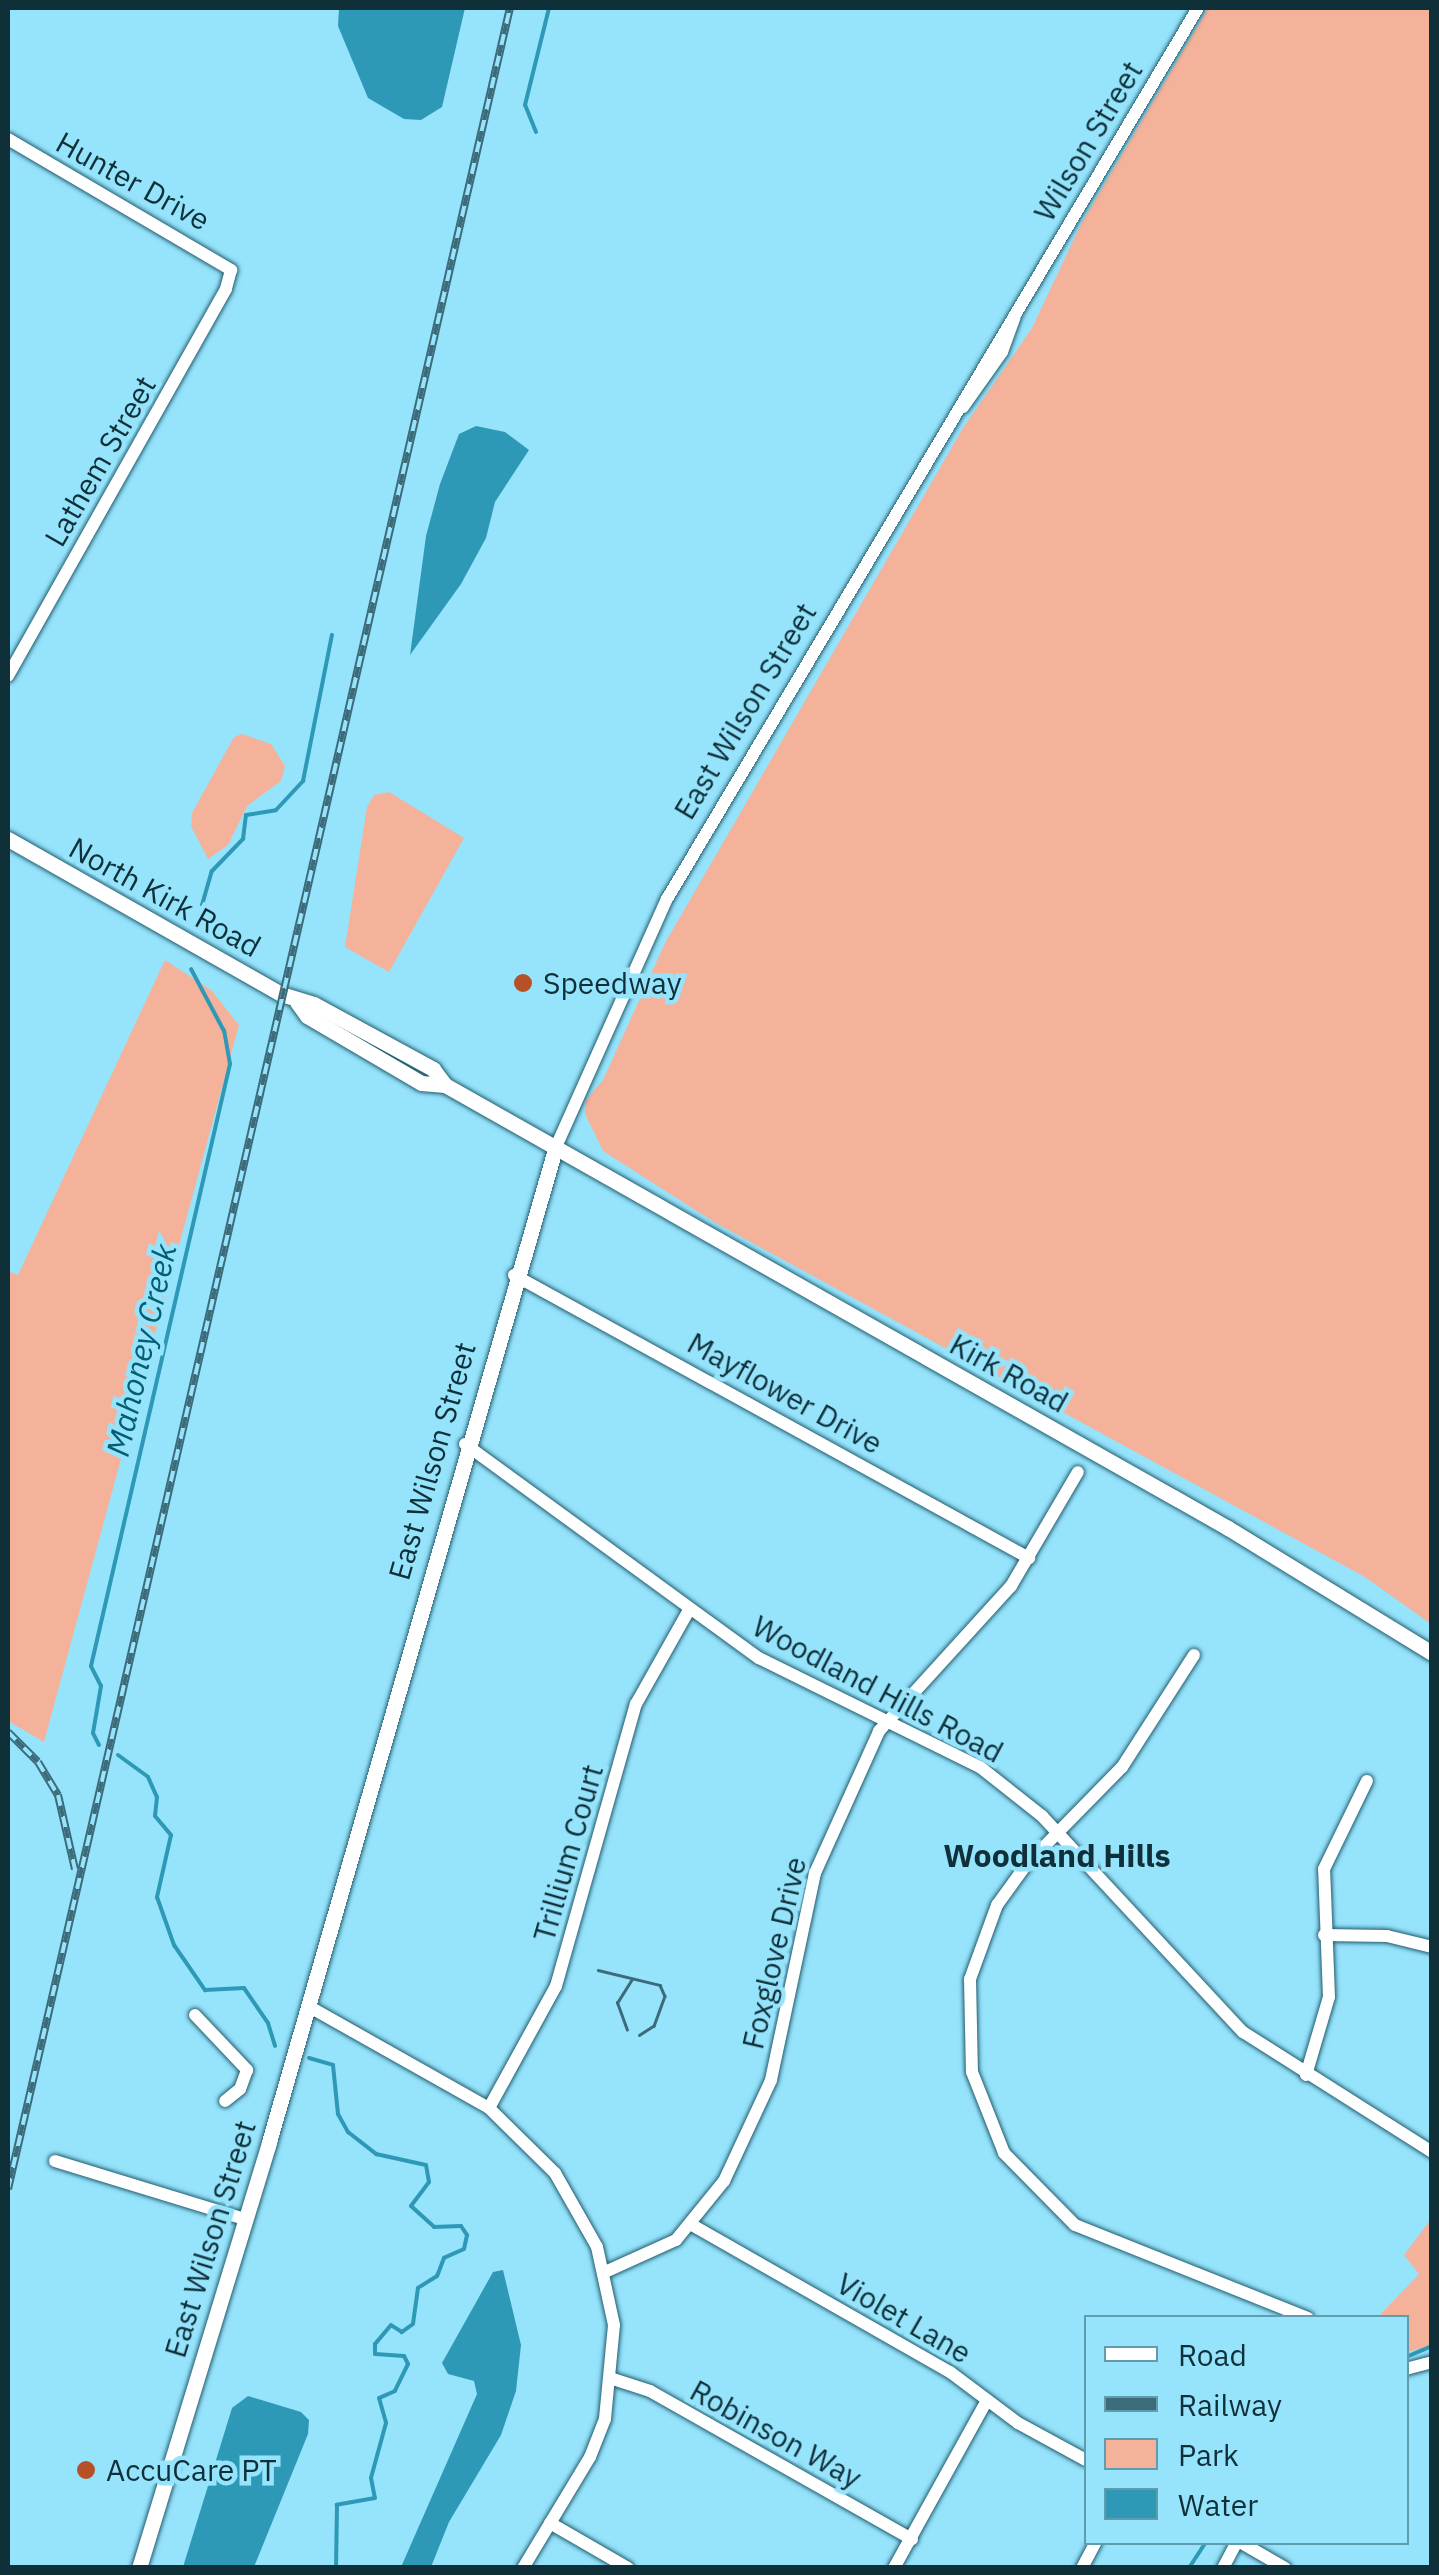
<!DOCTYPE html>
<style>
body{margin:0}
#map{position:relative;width:1439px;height:2575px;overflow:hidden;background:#96e3fc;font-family:"IBM Plex Sans",sans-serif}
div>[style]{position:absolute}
.green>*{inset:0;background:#f5b29a}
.water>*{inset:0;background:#2e99b6}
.stream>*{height:4px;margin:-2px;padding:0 2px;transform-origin:2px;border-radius:2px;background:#2e99b6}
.roads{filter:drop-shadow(0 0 2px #215d6e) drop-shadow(0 0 2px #215d6e)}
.minor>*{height:12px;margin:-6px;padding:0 6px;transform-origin:6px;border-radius:6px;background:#fff}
.tertiary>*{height:15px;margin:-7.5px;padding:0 7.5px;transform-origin:7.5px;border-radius:7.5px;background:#fff}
.tram>*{height:2.5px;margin:-1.25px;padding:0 1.25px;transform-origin:1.25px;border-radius:1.25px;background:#3c6b7a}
.rail>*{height:8px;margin-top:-4px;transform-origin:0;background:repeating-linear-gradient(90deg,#96e3fc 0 11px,#3c6b7a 0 22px);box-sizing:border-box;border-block:2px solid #3c6b7a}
.dots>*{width:28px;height:28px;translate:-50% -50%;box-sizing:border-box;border:5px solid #96e3fc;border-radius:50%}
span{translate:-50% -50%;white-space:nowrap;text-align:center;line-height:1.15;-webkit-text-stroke:9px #96e3fc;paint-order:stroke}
.street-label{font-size:30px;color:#0f3039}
.poi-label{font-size:30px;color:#0f3039}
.left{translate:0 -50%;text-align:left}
.water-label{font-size:32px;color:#045d71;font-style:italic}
.neighbourhood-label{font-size:32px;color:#0f3039;font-weight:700}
.frame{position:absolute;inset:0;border:10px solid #0f3039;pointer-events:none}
.legend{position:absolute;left:1084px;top:2315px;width:325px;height:230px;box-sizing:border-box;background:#96e3fc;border:2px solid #609bae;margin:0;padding:12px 18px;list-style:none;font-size:30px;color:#0f3039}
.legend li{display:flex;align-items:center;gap:20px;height:50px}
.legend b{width:50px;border:2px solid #609bae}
</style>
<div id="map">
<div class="green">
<i style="clip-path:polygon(1208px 8px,1431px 8px,1431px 1624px,1365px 1577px,714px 1222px,603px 1151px,585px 1114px,586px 1100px,603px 1080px,665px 943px,963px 428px,1032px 328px,1081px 224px)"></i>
<i style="clip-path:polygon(242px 734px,271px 744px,285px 766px,281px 781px,247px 806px,228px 845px,208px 859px,191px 826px,192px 813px,234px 737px)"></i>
<i style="clip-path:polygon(389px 792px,464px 838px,389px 972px,345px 947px,367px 807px,374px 795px)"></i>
<i style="clip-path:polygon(165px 960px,211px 990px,239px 1025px,44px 1742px,8px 1721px,8px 1271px,18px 1275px)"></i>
<i style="clip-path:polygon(1431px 2219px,1431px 2346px,1407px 2352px,1406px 2318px,1378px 2317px,1419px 2274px,1404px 2255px)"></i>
</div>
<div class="water">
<i style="clip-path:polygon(339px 8px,465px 8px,442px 107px,421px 120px,404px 119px,368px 98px,338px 26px)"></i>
<i style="clip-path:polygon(476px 426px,505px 432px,529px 450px,495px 502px,486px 538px,461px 584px,410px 655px,426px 536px,440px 484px,459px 434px)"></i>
<i style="clip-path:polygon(503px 2270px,521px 2345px,516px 2391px,501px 2435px,449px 2522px,431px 2567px,401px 2567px,477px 2394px,474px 2381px,448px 2374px,442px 2363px,493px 2272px)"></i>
<i style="clip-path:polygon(248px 2396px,301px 2412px,309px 2420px,308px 2434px,254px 2567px,183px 2567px,232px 2408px)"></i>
</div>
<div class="stream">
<i style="left:536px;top:132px;width:29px;rotate:-112deg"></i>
<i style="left:525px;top:105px;width:100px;rotate:-76.1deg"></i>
<i style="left:202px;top:905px;width:35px;rotate:-74deg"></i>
<i style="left:212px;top:871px;width:45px;rotate:-45.9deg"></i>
<i style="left:243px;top:839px;width:24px;rotate:-83deg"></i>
<i style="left:246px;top:815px;width:30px;rotate:-9deg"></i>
<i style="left:276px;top:810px;width:40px;rotate:-47deg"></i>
<i style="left:303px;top:781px;width:149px;rotate:-78.8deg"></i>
<i style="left:99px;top:1745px;width:13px;rotate:-117deg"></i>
<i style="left:93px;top:1733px;width:48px;rotate:-80.3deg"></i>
<i style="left:101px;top:1686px;width:22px;rotate:-117deg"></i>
<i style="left:91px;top:1666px;width:618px;rotate:-77deg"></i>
<i style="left:230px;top:1064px;width:34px;rotate:-100deg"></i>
<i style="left:224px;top:1031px;width:70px;rotate:-118deg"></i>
<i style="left:118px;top:1755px;width:37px;rotate:36deg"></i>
<i style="left:148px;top:1777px;width:22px;rotate:66deg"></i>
<i style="left:157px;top:1797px;width:19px;rotate:96deg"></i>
<i style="left:155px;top:1816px;width:25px;rotate:50deg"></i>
<i style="left:171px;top:1835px;width:64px;rotate:102.7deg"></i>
<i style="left:157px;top:1897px;width:51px;rotate:70.5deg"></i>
<i style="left:174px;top:1945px;width:55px;rotate:55.4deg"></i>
<i style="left:205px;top:1990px;width:39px;rotate:-3deg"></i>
<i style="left:244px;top:1988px;width:42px;rotate:55.6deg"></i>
<i style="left:268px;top:2023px;width:24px;rotate:73deg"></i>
<i style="left:309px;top:2058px;width:25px;rotate:16deg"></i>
<i style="left:333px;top:2065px;width:49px;rotate:84.2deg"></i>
<i style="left:338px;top:2114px;width:21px;rotate:61deg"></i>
<i style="left:348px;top:2132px;width:36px;rotate:38deg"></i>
<i style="left:376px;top:2154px;width:51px;rotate:12.4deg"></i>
<i style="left:426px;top:2165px;width:17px;rotate:80deg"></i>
<i style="left:429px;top:2182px;width:30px;rotate:127deg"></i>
<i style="left:411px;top:2206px;width:31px;rotate:42deg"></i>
<i style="left:434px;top:2227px;width:27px;rotate:-2deg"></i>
<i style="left:461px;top:2226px;width:11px;rotate:56deg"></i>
<i style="left:467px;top:2235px;width:14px;rotate:102deg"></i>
<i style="left:464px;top:2249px;width:22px;rotate:156deg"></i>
<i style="left:444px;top:2258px;width:19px;rotate:111deg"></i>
<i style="left:437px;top:2276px;width:22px;rotate:148deg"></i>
<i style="left:418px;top:2288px;width:36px;rotate:98deg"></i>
<i style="left:413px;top:2324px;width:14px;rotate:144deg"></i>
<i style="left:402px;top:2332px;width:13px;rotate:-148deg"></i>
<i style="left:391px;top:2325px;width:25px;rotate:130deg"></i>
<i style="left:375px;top:2344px;width:10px;rotate:90deg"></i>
<i style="left:375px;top:2354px;width:29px;rotate:4deg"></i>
<i style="left:404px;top:2356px;width:9px;rotate:63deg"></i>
<i style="left:408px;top:2364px;width:30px;rotate:116deg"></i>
<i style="left:395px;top:2391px;width:17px;rotate:156deg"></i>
<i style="left:379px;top:2398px;width:26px;rotate:74deg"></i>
<i style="left:386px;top:2423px;width:57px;rotate:105.3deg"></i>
<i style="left:371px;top:2478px;width:20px;rotate:79deg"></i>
<i style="left:375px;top:2498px;width:39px;rotate:170deg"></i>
<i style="left:337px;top:2505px;width:63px;rotate:90.9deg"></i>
<i style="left:1406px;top:2357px;width:28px;rotate:-23deg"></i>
<i style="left:1189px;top:2568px;width:31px;rotate:-57deg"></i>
</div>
<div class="roads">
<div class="minor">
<i style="left:8px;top:139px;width:259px;rotate:30.4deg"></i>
<i style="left:231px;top:270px;width:20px;rotate:105deg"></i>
<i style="left:226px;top:289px;width:444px;rotate:119.4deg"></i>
<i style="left:963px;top:407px;width:67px;rotate:-54.7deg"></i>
<i style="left:1002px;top:352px;width:37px;rotate:-70deg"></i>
<i style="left:555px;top:1149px;width:274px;rotate:-65.9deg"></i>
<i style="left:667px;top:899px;width:1037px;rotate:-59.21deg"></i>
<i style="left:514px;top:1275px;width:588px;rotate:28.79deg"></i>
<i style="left:465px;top:1444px;width:364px;rotate:36.1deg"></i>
<i style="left:759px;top:1658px;width:246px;rotate:26.3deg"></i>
<i style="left:980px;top:1767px;width:79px;rotate:38.3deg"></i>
<i style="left:1042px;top:1816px;width:295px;rotate:47.1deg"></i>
<i style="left:1243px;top:2032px;width:224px;rotate:32.4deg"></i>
<i style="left:1194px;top:1655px;width:133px;rotate:122.7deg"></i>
<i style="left:1122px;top:1767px;width:137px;rotate:134.4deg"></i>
<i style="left:1026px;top:1865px;width:49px;rotate:125.9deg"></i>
<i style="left:997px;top:1905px;width:79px;rotate:110deg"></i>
<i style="left:970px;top:1979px;width:93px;rotate:88.8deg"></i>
<i style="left:972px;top:2072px;width:87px;rotate:68.4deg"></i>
<i style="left:1004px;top:2153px;width:101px;rotate:45.4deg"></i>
<i style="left:1075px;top:2225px;width:251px;rotate:21.8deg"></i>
<i style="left:1324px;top:1935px;width:63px;rotate:0.9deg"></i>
<i style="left:1387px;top:1936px;width:46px;rotate:13.7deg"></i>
<i style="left:308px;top:2006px;width:208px;rotate:29.4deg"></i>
<i style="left:489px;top:2108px;width:93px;rotate:44.6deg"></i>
<i style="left:555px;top:2173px;width:85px;rotate:60.4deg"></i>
<i style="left:597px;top:2247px;width:80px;rotate:77.7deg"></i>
<i style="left:614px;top:2325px;width:94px;rotate:95.5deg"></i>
<i style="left:605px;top:2419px;width:41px;rotate:111.5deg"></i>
<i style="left:590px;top:2457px;width:130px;rotate:121.1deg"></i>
<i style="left:195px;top:2015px;width:76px;rotate:46.6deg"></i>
<i style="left:247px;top:2070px;width:20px;rotate:110deg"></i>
<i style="left:240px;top:2089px;width:19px;rotate:141deg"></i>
<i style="left:1306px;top:2075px;width:81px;rotate:-73.6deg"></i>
<i style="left:1329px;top:1997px;width:128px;rotate:-92.2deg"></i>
<i style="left:1324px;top:1869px;width:98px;rotate:-64deg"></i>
<i style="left:489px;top:2108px;width:139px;rotate:-61.2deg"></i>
<i style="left:556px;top:1986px;width:293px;rotate:-74.2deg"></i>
<i style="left:636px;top:1704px;width:108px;rotate:-60.6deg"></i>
<i style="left:55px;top:2161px;width:199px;rotate:17deg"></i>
<i style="left:692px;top:2225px;width:297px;rotate:29.7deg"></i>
<i style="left:950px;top:2372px;width:85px;rotate:36.9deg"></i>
<i style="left:1018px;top:2423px;width:77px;rotate:28.6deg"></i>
<i style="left:605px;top:2272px;width:78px;rotate:-24.3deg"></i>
<i style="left:676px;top:2240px;width:76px;rotate:-50.9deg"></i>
<i style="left:724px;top:2181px;width:111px;rotate:-65deg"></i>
<i style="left:771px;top:2080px;width:212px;rotate:-78deg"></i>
<i style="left:815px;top:1873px;width:156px;rotate:-65.7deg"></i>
<i style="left:879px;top:1731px;width:196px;rotate:-47.7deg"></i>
<i style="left:1011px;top:1586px;width:132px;rotate:-59.6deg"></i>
<i style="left:1406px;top:2369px;width:27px;rotate:-15deg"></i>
<i style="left:613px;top:2379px;width:39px;rotate:18deg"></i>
<i style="left:650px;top:2391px;width:301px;rotate:29.5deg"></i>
<i style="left:550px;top:2523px;width:90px;rotate:30deg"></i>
<i style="left:1240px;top:2542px;width:52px;rotate:30deg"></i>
<i style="left:894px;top:2568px;width:192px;rotate:-61deg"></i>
<i style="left:1082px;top:2568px;width:30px;rotate:-62deg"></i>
<i style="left:1223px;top:2568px;width:30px;rotate:-62deg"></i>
</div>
<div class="tertiary">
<i style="left:8px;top:839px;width:314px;rotate:29.6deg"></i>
<i style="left:281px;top:994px;width:34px;rotate:17deg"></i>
<i style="left:314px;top:1004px;width:136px;rotate:28.6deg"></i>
<i style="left:433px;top:1069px;width:20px;rotate:53deg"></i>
<i style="left:445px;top:1085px;width:900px;rotate:29.5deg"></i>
<i style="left:1228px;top:1528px;width:239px;rotate:31.5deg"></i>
<i style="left:297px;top:1002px;width:17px;rotate:54deg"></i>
<i style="left:307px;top:1016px;width:132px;rotate:30.4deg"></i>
<i style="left:421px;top:1083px;width:24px;rotate:5deg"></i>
<i style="left:139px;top:2568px;width:445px;rotate:-73deg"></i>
<i style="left:269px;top:2142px;width:1033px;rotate:-73.93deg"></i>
</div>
</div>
<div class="tram">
<i style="left:598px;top:1970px;width:64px;rotate:13.6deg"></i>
<i style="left:660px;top:1985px;width:12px;rotate:66deg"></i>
<i style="left:665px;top:1996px;width:32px;rotate:110deg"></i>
<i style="left:654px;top:2026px;width:17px;rotate:147deg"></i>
<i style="left:627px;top:2030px;width:29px;rotate:-110deg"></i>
<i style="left:617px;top:2003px;width:28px;rotate:-58deg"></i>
</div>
<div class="rail">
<i style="left:8px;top:1732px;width:42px;rotate:45deg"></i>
<i style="left:38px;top:1762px;width:39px;rotate:59deg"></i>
<i style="left:58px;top:1795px;width:76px;rotate:77.1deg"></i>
<i style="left:8px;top:2189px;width:2238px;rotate:-77.04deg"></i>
</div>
<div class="dots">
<i style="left:523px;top:983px;background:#b75027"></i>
<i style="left:86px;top:2470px;background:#b75027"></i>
</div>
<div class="street-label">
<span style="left:1088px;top:141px;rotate:-59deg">Wilson Street</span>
<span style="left:133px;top:181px;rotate:29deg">Hunter Drive</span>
<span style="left:100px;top:461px;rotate:-60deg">Lathem Street</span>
<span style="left:745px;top:711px;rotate:-59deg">East Wilson Street</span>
<span style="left:165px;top:897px;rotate:29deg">North Kirk Road</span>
<span style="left:1009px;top:1373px;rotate:29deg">Kirk Road</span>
<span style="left:785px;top:1393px;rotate:29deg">Mayflower Drive</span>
<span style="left:432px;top:1461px;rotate:-74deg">East Wilson Street</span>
<span style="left:878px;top:1689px;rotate:28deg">Woodland Hills Road</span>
<span style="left:568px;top:1853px;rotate:-74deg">Trillium Court</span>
<span style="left:774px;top:1953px;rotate:-77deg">Foxglove Drive</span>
<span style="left:210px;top:2239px;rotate:-73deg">East Wilson Street</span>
<span style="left:904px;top:2318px;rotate:30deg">Violet Lane</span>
<span style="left:776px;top:2434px;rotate:29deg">Robinson Way</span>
</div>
<div class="poi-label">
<span class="left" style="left:543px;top:983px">Speedway</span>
<span class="left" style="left:106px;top:2470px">AccuCare PT</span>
</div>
<div class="water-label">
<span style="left:141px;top:1350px;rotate:-77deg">Mahoney Creek</span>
</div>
<div class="neighbourhood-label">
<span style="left:1057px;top:1855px">Woodland Hills</span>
</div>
<div class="frame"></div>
<ul class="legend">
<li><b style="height:12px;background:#fff"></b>Road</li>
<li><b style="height:12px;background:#3c6b7a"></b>Railway</li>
<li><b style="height:28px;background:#f5b29a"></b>Park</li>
<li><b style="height:28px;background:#2e99b6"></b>Water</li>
</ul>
</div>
